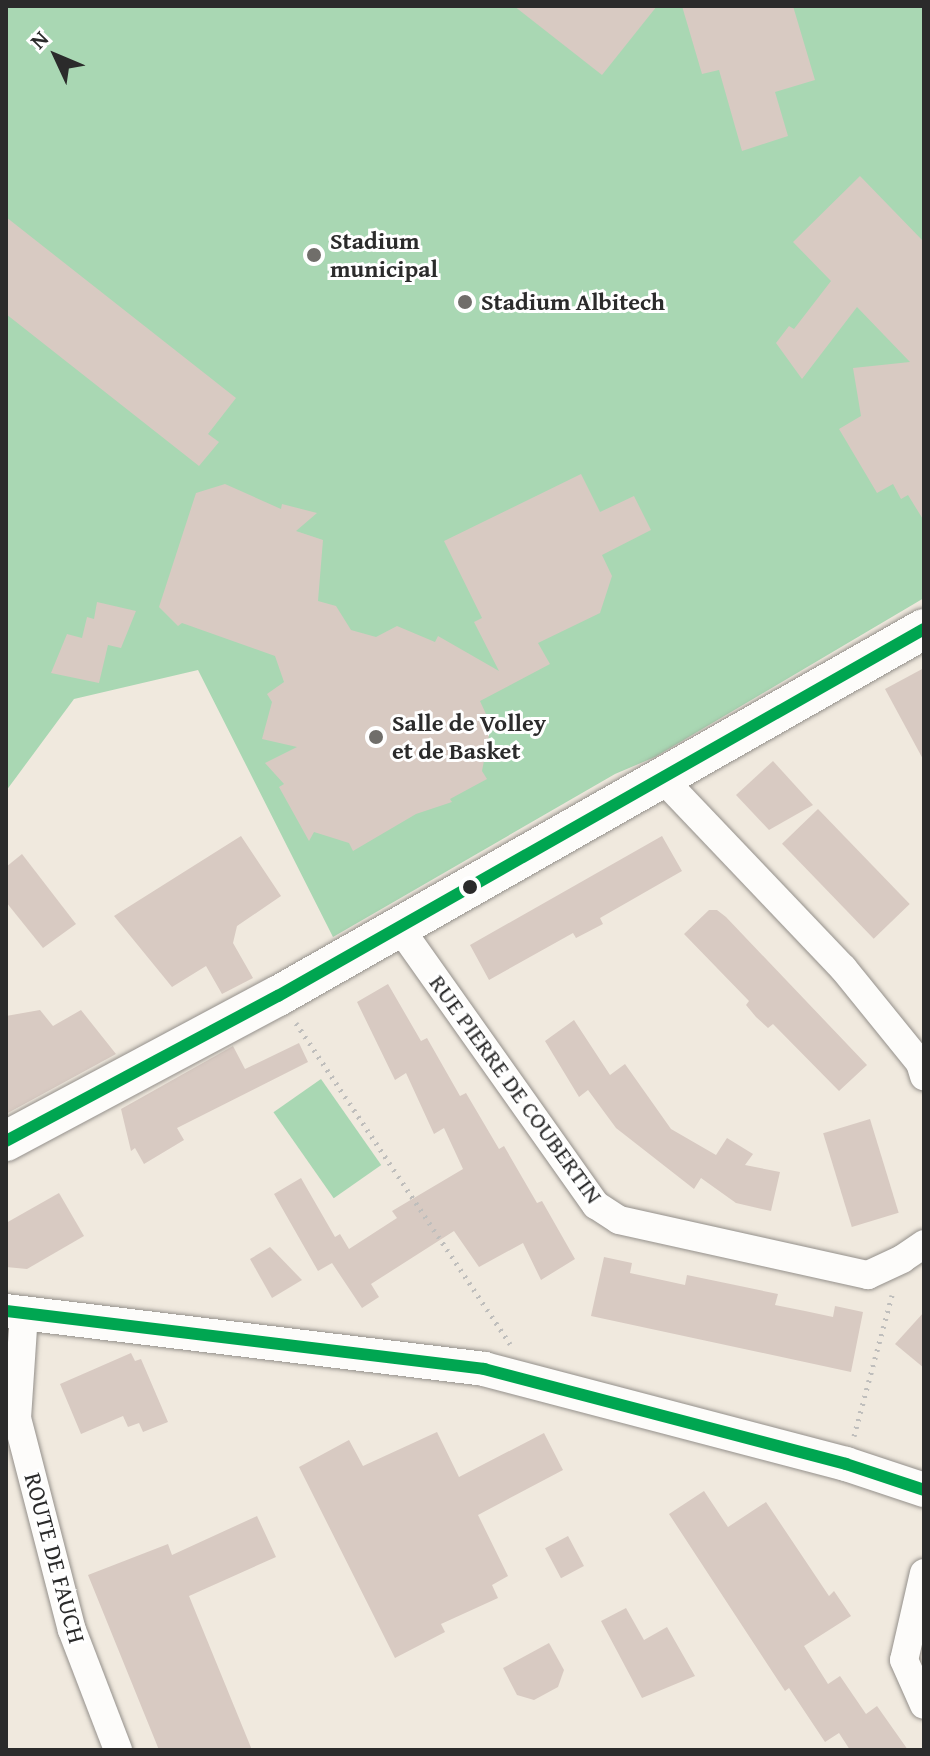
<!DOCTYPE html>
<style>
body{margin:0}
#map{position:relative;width:930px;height:1756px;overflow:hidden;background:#f0e9de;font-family:"Gentium Book Plus",serif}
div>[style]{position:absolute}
.green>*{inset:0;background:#a9d7b3;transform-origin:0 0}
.building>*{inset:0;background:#d8cac2;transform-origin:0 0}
.path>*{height:5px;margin-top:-2.5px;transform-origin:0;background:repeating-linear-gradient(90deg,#bfbebc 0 2px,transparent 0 8px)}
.roads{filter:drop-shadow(0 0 2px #94908b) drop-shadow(0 0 2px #94908b)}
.minor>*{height:28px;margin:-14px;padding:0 14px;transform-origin:14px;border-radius:14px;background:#fdfcfa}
.tertiary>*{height:34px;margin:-17px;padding:0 17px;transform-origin:17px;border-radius:17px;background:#fdfcfa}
.secondary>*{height:40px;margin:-20px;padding:0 20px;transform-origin:20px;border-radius:20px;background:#fdfcfa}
.bus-1>*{height:12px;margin:-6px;padding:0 6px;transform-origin:6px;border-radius:6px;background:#00a651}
.dots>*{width:22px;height:22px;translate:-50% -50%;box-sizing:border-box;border:4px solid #fff;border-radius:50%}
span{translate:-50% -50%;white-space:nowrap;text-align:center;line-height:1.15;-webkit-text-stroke:6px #fff;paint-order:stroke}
.poi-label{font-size:24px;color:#2b2b2b;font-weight:700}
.left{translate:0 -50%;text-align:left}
.street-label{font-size:24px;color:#2b2b2b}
.frame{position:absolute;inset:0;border:8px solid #2b2b2b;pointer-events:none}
.north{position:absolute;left:16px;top:16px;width:80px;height:80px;-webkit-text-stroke:6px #fff;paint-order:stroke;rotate:314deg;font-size:22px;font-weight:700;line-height:32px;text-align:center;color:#2b2b2b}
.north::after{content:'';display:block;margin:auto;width:28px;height:36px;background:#2b2b2b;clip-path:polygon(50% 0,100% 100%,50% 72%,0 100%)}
</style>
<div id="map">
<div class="green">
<i style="clip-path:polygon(6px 6px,924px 6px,924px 598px,655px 757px,615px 774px,333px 937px,198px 670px,74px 699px,6px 791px)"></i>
<i style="left:321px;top:1079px;width:105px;height:58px;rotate:55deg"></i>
</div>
<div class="building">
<i style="clip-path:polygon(514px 6px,657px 6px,602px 75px)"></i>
<i style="clip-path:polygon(682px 6px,793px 6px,815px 80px,775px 92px,788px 136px,742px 151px,719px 70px,702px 74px)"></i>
<i style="clip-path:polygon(860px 176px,924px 242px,924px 521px,908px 495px,901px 499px,893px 484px,877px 493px,839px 429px,861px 416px,853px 368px,910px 362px,857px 307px,802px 379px,776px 343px,789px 326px,794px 329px,831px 281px,793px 242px)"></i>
<i style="clip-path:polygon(6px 217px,236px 398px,208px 434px,219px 442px,199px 466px,6px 314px)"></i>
<i style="clip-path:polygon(581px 474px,600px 512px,634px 496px,651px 530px,602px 555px,612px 576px,600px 613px,538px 643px,550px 664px,480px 701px,491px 725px,482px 771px,487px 779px,450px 799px,452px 802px,416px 814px,353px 851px,349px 843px,314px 832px,309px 841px,279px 787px,284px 784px,265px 763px,297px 747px,262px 739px,272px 702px,267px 694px,284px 682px,275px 656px,182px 623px,178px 626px,159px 607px,196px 493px,225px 484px,281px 509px,282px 504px,317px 513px,296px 531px,323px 540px,318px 601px,336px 606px,351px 630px,376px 637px,397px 626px,435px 642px,438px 636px,499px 671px,474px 622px,482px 618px,444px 541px)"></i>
<i style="clip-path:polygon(97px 602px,136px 611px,121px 648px,108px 645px,99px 683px,51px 673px,67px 634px,82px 638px,87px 617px,94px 619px)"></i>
<i style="clip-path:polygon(924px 668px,924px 761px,885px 689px)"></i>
<i style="clip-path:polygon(773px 761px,813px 805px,769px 830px,736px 795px)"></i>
<i style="left:818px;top:809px;width:132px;height:50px;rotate:46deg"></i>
<i style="clip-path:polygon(241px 836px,281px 896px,237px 926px,233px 943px,253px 978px,222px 994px,206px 966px,172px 987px,114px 916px)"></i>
<i style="clip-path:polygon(662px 836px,682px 871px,600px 918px,603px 924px,576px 938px,573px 933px,489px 980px,470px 945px)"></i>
<i style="clip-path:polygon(22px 854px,76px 924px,43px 948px,6px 902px,6px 867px)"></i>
<i style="clip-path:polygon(709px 910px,717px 910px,726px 917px,867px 1065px,839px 1091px,773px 1024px,768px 1028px,756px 1017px,746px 1005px,749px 1001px,684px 934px)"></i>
<i style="clip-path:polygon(388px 984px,421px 1041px,427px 1038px,460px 1096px,466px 1093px,499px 1149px,504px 1146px,537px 1203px,542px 1201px,575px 1259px,541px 1280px,523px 1243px,479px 1267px,454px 1231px,371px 1284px,379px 1297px,362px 1308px,332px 1263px,318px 1271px,274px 1194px,301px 1178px,335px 1237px,340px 1234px,349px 1249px,397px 1218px,392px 1211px,463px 1169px,444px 1128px,434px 1134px,406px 1073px,395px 1080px,357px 1002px)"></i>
<i style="clip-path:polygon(40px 1010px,53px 1026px,81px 1010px,116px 1054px,6px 1114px,6px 1016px)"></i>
<i style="clip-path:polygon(574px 1020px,610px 1075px,625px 1064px,671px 1129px,716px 1155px,727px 1138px,753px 1154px,745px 1165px,780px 1172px,771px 1211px,736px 1203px,701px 1178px,694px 1189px,616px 1128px,588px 1090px,579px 1097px,545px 1041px)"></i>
<i style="clip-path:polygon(299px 1043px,308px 1062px,177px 1128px,184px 1140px,144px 1164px,135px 1148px,131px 1151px,121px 1109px,233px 1046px,245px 1069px)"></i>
<i style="left:870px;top:1119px;width:98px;height:49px;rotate:73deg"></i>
<i style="clip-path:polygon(59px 1193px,84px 1236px,27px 1269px,6px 1267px,6px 1223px)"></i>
<i style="clip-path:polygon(270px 1247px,302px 1280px,272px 1298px,250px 1259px)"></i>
<i style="clip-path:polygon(604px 1257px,632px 1263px,630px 1273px,685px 1285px,687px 1275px,778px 1294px,775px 1305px,805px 1311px,833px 1317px,835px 1306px,863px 1312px,851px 1372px,591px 1316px)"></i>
<i style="clip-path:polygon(924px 1312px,924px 1368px,895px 1344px)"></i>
<i style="clip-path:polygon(131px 1353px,135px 1361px,141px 1359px,168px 1422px,143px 1432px,139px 1423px,128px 1427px,123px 1416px,81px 1434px,60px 1384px)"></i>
<i style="clip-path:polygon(437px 1432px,459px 1477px,544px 1433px,563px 1470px,478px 1515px,508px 1576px,492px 1585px,498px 1598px,441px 1624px,445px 1632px,395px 1658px,299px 1467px,349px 1440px,363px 1466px)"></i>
<i style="clip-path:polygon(704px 1491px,728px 1527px,766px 1502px,829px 1596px,834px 1591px,851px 1616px,804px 1646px,828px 1684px,840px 1676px,866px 1714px,877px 1706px,908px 1750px,850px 1750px,839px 1733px,825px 1742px,789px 1688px,785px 1691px,669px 1514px)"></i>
<i style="clip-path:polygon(257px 1516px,276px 1557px,189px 1596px,252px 1750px,159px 1750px,88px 1575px,168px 1544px,172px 1555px)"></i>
<i style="left:568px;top:1536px;width:34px;height:26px;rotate:62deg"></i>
<i style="clip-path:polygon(626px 1608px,644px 1640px,667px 1627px,695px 1676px,642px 1698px,601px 1621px)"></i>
<i style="clip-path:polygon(549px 1643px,564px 1670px,558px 1687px,534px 1700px,517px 1695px,503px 1668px)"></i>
</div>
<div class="path">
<i style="left:296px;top:1023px;width:386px;rotate:56.3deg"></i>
<i style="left:854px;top:1436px;width:146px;rotate:-74.9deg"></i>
</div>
<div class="roads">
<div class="minor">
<i style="left:661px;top:777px;width:264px;rotate:46.4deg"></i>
<i style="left:843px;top:968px;width:122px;rotate:51deg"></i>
<i style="left:920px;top:1063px;width:14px;rotate:73deg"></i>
<i style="left:399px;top:927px;width:341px;rotate:54.7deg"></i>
<i style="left:596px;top:1205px;width:27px;rotate:33deg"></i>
<i style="left:619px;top:1220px;width:255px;rotate:12.5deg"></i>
<i style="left:868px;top:1275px;width:38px;rotate:-25deg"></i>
<i style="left:902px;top:1259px;width:27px;rotate:-34deg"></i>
<i style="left:24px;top:1313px;width:105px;rotate:93.8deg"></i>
<i style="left:17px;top:1418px;width:219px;rotate:75.5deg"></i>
<i style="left:72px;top:1630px;width:129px;rotate:69deg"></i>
<i style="left:924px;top:1573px;width:89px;rotate:102.9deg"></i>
<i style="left:904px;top:1660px;width:49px;rotate:66deg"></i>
</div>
<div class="tertiary">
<i style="left:6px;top:1311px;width:482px;rotate:6.9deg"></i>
<i style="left:484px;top:1369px;width:374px;rotate:14.7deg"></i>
<i style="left:846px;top:1464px;width:82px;rotate:18.4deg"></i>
</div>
<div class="secondary">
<i style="left:6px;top:1141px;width:308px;rotate:-28.1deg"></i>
<i style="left:278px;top:996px;width:743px;rotate:-29.6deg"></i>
</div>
</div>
<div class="bus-1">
<i style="left:6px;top:1141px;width:308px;rotate:-28.1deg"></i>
<i style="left:278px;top:996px;width:743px;rotate:-29.6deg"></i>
<i style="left:6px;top:1311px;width:482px;rotate:6.9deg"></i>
<i style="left:484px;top:1369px;width:374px;rotate:14.7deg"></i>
<i style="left:846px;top:1464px;width:82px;rotate:18.4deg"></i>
</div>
<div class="dots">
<i style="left:314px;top:255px;background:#706e6a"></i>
<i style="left:465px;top:302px;background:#706e6a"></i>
<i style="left:376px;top:737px;background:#706e6a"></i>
<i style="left:470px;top:887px;background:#2b2b2b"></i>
</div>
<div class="poi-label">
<span class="left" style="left:330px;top:255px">Stadium<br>municipal</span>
<span class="left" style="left:481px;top:302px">Stadium Albitech</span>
<span class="left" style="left:392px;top:737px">Salle de Volley<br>et de Basket</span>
</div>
<div class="street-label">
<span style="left:516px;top:1089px;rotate:54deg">RUE PIERRE DE COUBERTIN</span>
<span style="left:55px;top:1558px;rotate:75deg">ROUTE DE FAUCH</span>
</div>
<div class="frame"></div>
<div class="north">N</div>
</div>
